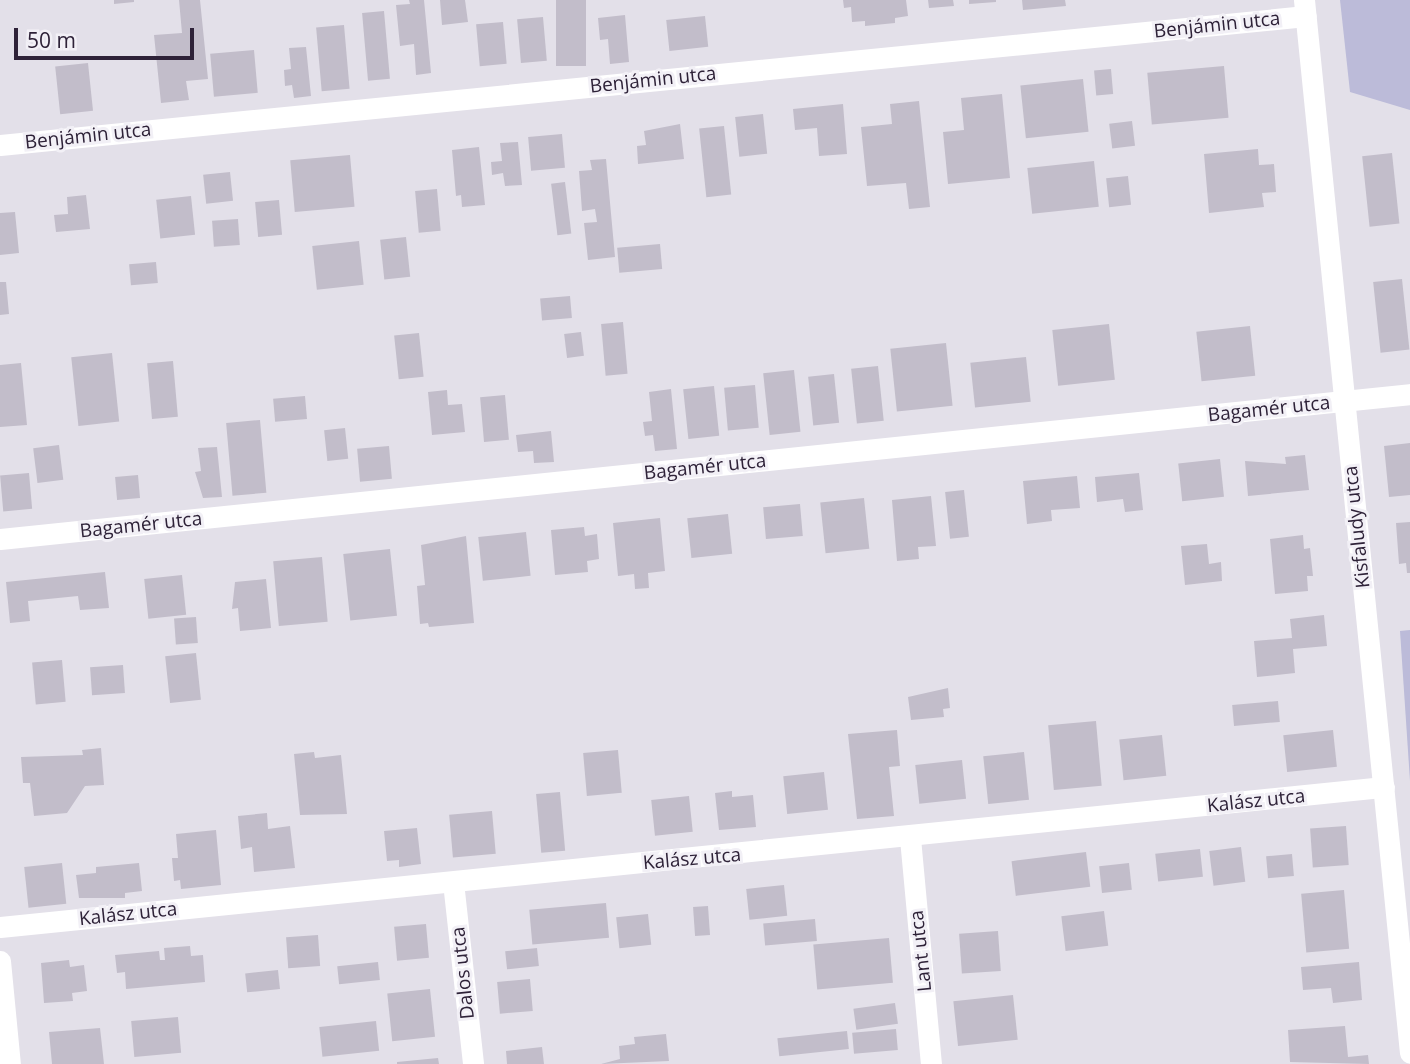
<!DOCTYPE html>
<meta charset="utf-8">
<style>
body{margin:0}
#map{position:relative;width:1410px;height:1064px;overflow:hidden;background:#e3e0e9;font-family:"Open Sans",sans-serif}
div>[style]{position:absolute}
.green>*{inset:0;background:#bcbbd9}
.building>*{inset:0;background:#c2bdca;transform-origin:0 0}
.minor>*{height:21px;margin:-10.5px;padding:0 10.5px;transform-origin:10.5px;border-radius:10.5px;background:#fff}
span{translate:-50% -50%;white-space:nowrap;text-align:center;line-height:1.15;-webkit-text-stroke:6px #f2f0f6;paint-order:stroke}
.street-label{font-size:19px;color:#2e2238}
.scale{position:absolute;left:14px;top:28px;width:180px;height:32px;box-sizing:border-box;border:4px solid #2e2238;border-top:0;padding-left:9px;font-size:21px;line-height:24px;white-space:nowrap;color:#2e2238;-webkit-text-stroke:5px #f2f0f6;paint-order:stroke}
</style>
<div id="map">
<div class="green">
<i style="clip-path:polygon(1340px 0,1410px 0,1410px 110px,1350px 92px)"></i>
<i style="clip-path:polygon(1410px 630px,1410px 781px,1400px 631px)"></i>
</div>
<div class="building">
<i style="clip-path:polygon(114px 0,134px 0,134px 2px,114px 4px)"></i>
<i style="clip-path:polygon(179px 0,200px 0,208px 79px,186px 81px,189px 100px,161px 103px,154px 35px,182px 33px)"></i>
<i style="clip-path:polygon(409px 0,424px 0,431px 73px,416px 75px,414px 44px,400px 46px,396px 5px,410px 4px)"></i>
<i style="clip-path:polygon(440px 0,465px 0,468px 22px,442px 25px)"></i>
<i style="left:556px;top:0;width:30px;height:66px"></i>
<i style="clip-path:polygon(843px 0,906px 0,908px 16px,895px 18px,895px 23px,865px 26px,865px 21px,852px 22px,851px 7px,844px 8px)"></i>
<i style="clip-path:polygon(928px 0,953px 0,954px 6px,929px 8px)"></i>
<i style="clip-path:polygon(969px 0,996px 0,996px 2px,969px 4px)"></i>
<i style="clip-path:polygon(1022px 0,1065px 0,1066px 6px,1023px 10px)"></i>
<i style="left:384px;top:11px;width:68px;height:22px;rotate:85deg"></i>
<i style="clip-path:polygon(625px 15px,629px 62px,610px 64px,608px 39px,600px 40px,598px 18px)"></i>
<i style="left:705px;top:16px;width:31px;height:39px;rotate:84deg"></i>
<i style="left:543px;top:17px;width:44px;height:26px;rotate:85deg"></i>
<i style="left:503px;top:22px;width:42px;height:27px;rotate:85deg"></i>
<i style="left:344px;top:25px;width:64px;height:28px;rotate:85deg"></i>
<i style="clip-path:polygon(306px 47px,311px 96px,294px 98px,292px 85px,285px 86px,284px 70px,291px 69px,289px 48px)"></i>
<i style="left:254px;top:50px;width:43px;height:44px;rotate:85deg"></i>
<i style="left:88px;top:63px;width:48px;height:33px;rotate:84deg"></i>
<i style="left:1224px;top:66px;width:52px;height:77px;rotate:85deg"></i>
<i style="left:1111px;top:69px;width:25px;height:17px;rotate:85deg"></i>
<i style="left:1083px;top:79px;width:53px;height:63px;rotate:84deg"></i>
<i style="clip-path:polygon(1002px 94px,1010px 178px,948px 184px,943px 132px,964px 130px,961px 98px)"></i>
<i style="clip-path:polygon(919px 101px,930px 207px,909px 209px,906px 183px,867px 186px,861px 127px,892px 124px,890px 104px)"></i>
<i style="clip-path:polygon(843px 104px,847px 154px,819px 156px,817px 128px,795px 130px,793px 109px)"></i>
<i style="left:763px;top:114px;width:40px;height:28px;rotate:84deg"></i>
<i style="left:1132px;top:121px;width:25px;height:23px;rotate:83deg"></i>
<i style="clip-path:polygon(680px 124px,684px 159px,638px 164px,637px 146px,646px 145px,644px 131px)"></i>
<i style="left:724px;top:126px;width:69px;height:25px;rotate:84deg"></i>
<i style="left:562px;top:134px;width:34px;height:34px;rotate:85deg"></i>
<i style="clip-path:polygon(518px 142px,522px 185px,505px 186px,503px 173px,492px 175px,491px 162px,502px 161px,500px 143px)"></i>
<i style="clip-path:polygon(479px 147px,485px 205px,462px 207px,461px 195px,456px 196px,452px 150px)"></i>
<i style="clip-path:polygon(1258px 149px,1259px 165px,1274px 164px,1276px 192px,1262px 193px,1264px 207px,1209px 213px,1204px 154px)"></i>
<i style="left:1392px;top:153px;width:71px;height:30px;rotate:84deg"></i>
<i style="left:350px;top:155px;width:52px;height:60px;rotate:85deg"></i>
<i style="clip-path:polygon(606px 159px,615px 257px,588px 260px,584px 223px,597px 222px,595px 209px,582px 211px,579px 171px,592px 170px,590px 160px)"></i>
<i style="left:1094px;top:161px;width:46px;height:67px;rotate:84deg"></i>
<i style="left:230px;top:172px;width:29px;height:27px;rotate:84deg"></i>
<i style="left:1128px;top:176px;width:29px;height:22px;rotate:84deg"></i>
<i style="left:565px;top:182px;width:52px;height:14px;rotate:83deg"></i>
<i style="left:437px;top:189px;width:42px;height:22px;rotate:85deg"></i>
<i style="clip-path:polygon(86px 195px,90px 229px,56px 232px,54px 215px,68px 214px,67px 197px)"></i>
<i style="left:191px;top:196px;width:39px;height:35px;rotate:84deg"></i>
<i style="left:279px;top:200px;width:35px;height:24px;rotate:85deg"></i>
<i style="clip-path:polygon(15px 212px,19px 253px,0 255px,0 213px)"></i>
<i style="left:238px;top:219px;width:26px;height:26px;rotate:86deg"></i>
<i style="left:406px;top:237px;width:40px;height:26px;rotate:84deg"></i>
<i style="left:359px;top:241px;width:44px;height:47px;rotate:84deg"></i>
<i style="left:660px;top:244px;width:25px;height:43px;rotate:85deg"></i>
<i style="left:156px;top:262px;width:21px;height:27px;rotate:85deg"></i>
<i style="left:1402px;top:279px;width:71px;height:29px;rotate:84deg"></i>
<i style="clip-path:polygon(0 282px,6px 282px,9px 314px,0 315px)"></i>
<i style="left:570px;top:296px;width:22px;height:30px;rotate:85deg"></i>
<i style="left:623px;top:322px;width:52px;height:22px;rotate:85deg"></i>
<i style="left:1109px;top:324px;width:56px;height:57px;rotate:84deg"></i>
<i style="left:1250px;top:326px;width:50px;height:54px;rotate:84deg"></i>
<i style="left:581px;top:332px;width:24px;height:17px;rotate:83deg"></i>
<i style="left:419px;top:333px;width:44px;height:25px;rotate:84deg"></i>
<i style="left:946px;top:343px;width:63px;height:56px;rotate:84deg"></i>
<i style="left:112px;top:353px;width:69px;height:41px;rotate:84deg"></i>
<i style="left:1026px;top:357px;width:45px;height:56px;rotate:84deg"></i>
<i style="left:173px;top:361px;width:56px;height:26px;rotate:85deg"></i>
<i style="clip-path:polygon(21px 363px,27px 425px,0 427px,0 365px)"></i>
<i style="left:878px;top:366px;width:55px;height:27px;rotate:84deg"></i>
<i style="left:794px;top:370px;width:62px;height:31px;rotate:84deg"></i>
<i style="left:834px;top:374px;width:49px;height:26px;rotate:84deg"></i>
<i style="left:755px;top:385px;width:43px;height:31px;rotate:85deg"></i>
<i style="left:714px;top:386px;width:50px;height:31px;rotate:84deg"></i>
<i style="clip-path:polygon(671px 389px,677px 449px,655px 451px,653px 435px,645px 436px,643px 422px,652px 421px,649px 392px)"></i>
<i style="clip-path:polygon(447px 390px,448px 405px,462px 404px,465px 432px,432px 435px,428px 392px)"></i>
<i style="left:505px;top:395px;width:45px;height:25px;rotate:85deg"></i>
<i style="left:305px;top:396px;width:23px;height:32px;rotate:85deg"></i>
<i style="left:260px;top:420px;width:73px;height:34px;rotate:85deg"></i>
<i style="left:345px;top:428px;width:31px;height:21px;rotate:84deg"></i>
<i style="clip-path:polygon(551px 431px,554px 462px,534px 463px,533px 451px,518px 452px,516px 435px)"></i>
<i style="clip-path:polygon(1410px 443px,1410px 495px,1389px 497px,1384px 446px)"></i>
<i style="left:59px;top:445px;width:35px;height:26px;rotate:83deg"></i>
<i style="left:389px;top:446px;width:33px;height:32px;rotate:85deg"></i>
<i style="clip-path:polygon(217px 447px,222px 497px,203px 498px,195px 472px,201px 471px,198px 448px)"></i>
<i style="clip-path:polygon(1305px 455px,1309px 490px,1248px 496px,1245px 461px,1286px 464px,1285px 457px)"></i>
<i style="left:1220px;top:459px;width:38px;height:42px;rotate:84deg"></i>
<i style="left:29px;top:473px;width:36px;height:29px;rotate:85deg"></i>
<i style="clip-path:polygon(1139px 473px,1143px 510px,1125px 512px,1123px 499px,1097px 502px,1095px 477px)"></i>
<i style="left:138px;top:475px;width:23px;height:23px;rotate:85deg"></i>
<i style="clip-path:polygon(1077px 476px,1080px 508px,1051px 510px,1052px 521px,1027px 524px,1023px 481px)"></i>
<i style="left:964px;top:490px;width:47px;height:19px;rotate:84deg"></i>
<i style="clip-path:polygon(931px 496px,936px 546px,918px 547px,919px 559px,897px 561px,892px 500px)"></i>
<i style="left:864px;top:498px;width:51px;height:44px;rotate:84deg"></i>
<i style="left:800px;top:504px;width:32px;height:37px;rotate:85deg"></i>
<i style="left:728px;top:514px;width:40px;height:41px;rotate:84deg"></i>
<i style="clip-path:polygon(660px 518px,665px 571px,648px 573px,649px 588px,635px 589px,634px 574px,618px 576px,613px 523px)"></i>
<i style="clip-path:polygon(1410px 522px,1410px 573px,1407px 573px,1406px 563px,1399px 564px,1396px 523px)"></i>
<i style="clip-path:polygon(584px 527px,585px 536px,597px 534px,599px 559px,587px 561px,588px 572px,555px 575px,551px 530px)"></i>
<i style="left:526px;top:532px;width:44px;height:48px;rotate:84deg"></i>
<i style="clip-path:polygon(1303px 535px,1304px 549px,1310px 548px,1313px 576px,1307px 576px,1308px 591px,1275px 594px,1270px 539px)"></i>
<i style="clip-path:polygon(466px 536px,474px 623px,429px 627px,428px 623px,420px 624px,417px 586px,425px 585px,421px 545px)"></i>
<i style="clip-path:polygon(1207px 544px,1209px 564px,1221px 562px,1222px 581px,1185px 585px,1181px 546px)"></i>
<i style="left:390px;top:549px;width:67px;height:47px;rotate:84deg"></i>
<i style="left:322px;top:557px;width:65px;height:49px;rotate:85deg"></i>
<i style="clip-path:polygon(105px 572px,109px 608px,80px 610px,78px 596px,28px 601px,30px 621px,10px 623px,6px 582px)"></i>
<i style="left:182px;top:575px;width:40px;height:38px;rotate:84deg"></i>
<i style="clip-path:polygon(266px 579px,271px 628px,240px 631px,238px 608px,232px 609px,235px 582px)"></i>
<i style="clip-path:polygon(1324px 615px,1327px 646px,1293px 649px,1295px 673px,1257px 677px,1254px 641px,1292px 638px,1290px 619px)"></i>
<i style="left:196px;top:617px;width:26px;height:22px;rotate:86deg"></i>
<i style="left:196px;top:653px;width:47px;height:31px;rotate:84deg"></i>
<i style="left:62px;top:660px;width:42px;height:30px;rotate:85deg"></i>
<i style="left:123px;top:665px;width:28px;height:33px;rotate:86deg"></i>
<i style="clip-path:polygon(948px 688px,950px 708px,943px 709px,944px 717px,911px 720px,908px 697px)"></i>
<i style="left:1278px;top:701px;width:21px;height:46px;rotate:85deg"></i>
<i style="left:1096px;top:721px;width:65px;height:48px;rotate:85deg"></i>
<i style="clip-path:polygon(897px 730px,900px 766px,889px 767px,894px 816px,857px 819px,848px 734px)"></i>
<i style="left:1333px;top:730px;width:37px;height:50px;rotate:84deg"></i>
<i style="left:1162px;top:735px;width:41px;height:43px;rotate:84deg"></i>
<i style="clip-path:polygon(101px 748px,104px 785px,85px 786px,67px 813px,34px 816px,30px 783px,23px 783px,21px 757px,83px 755px,82px 750px)"></i>
<i style="left:618px;top:750px;width:43px;height:35px;rotate:85deg"></i>
<i style="clip-path:polygon(314px 752px,315px 758px,341px 755px,347px 814px,300px 815px,294px 754px)"></i>
<i style="left:1024px;top:752px;width:48px;height:41px;rotate:84deg"></i>
<i style="left:962px;top:760px;width:39px;height:47px;rotate:84deg"></i>
<i style="left:824px;top:772px;width:38px;height:41px;rotate:84deg"></i>
<i style="clip-path:polygon(732px 791px,732px 797px,753px 795px,756px 827px,719px 830px,715px 793px)"></i>
<i style="left:560px;top:792px;width:59px;height:24px;rotate:85deg"></i>
<i style="left:689px;top:796px;width:36px;height:38px;rotate:84deg"></i>
<i style="left:492px;top:811px;width:43px;height:43px;rotate:85deg"></i>
<i style="clip-path:polygon(267px 813px,268px 829px,290px 826px,295px 868px,254px 872px,252px 847px,241px 849px,238px 816px)"></i>
<i style="left:1346px;top:826px;width:39px;height:36px;rotate:86deg"></i>
<i style="clip-path:polygon(417px 828px,421px 864px,399px 867px,399px 860px,387px 861px,384px 831px)"></i>
<i style="clip-path:polygon(216px 830px,221px 885px,181px 889px,180px 880px,174px 881px,172px 858px,178px 858px,176px 834px)"></i>
<i style="left:1241px;top:847px;width:35px;height:32px;rotate:83deg"></i>
<i style="left:1200px;top:849px;width:28px;height:45px;rotate:84deg"></i>
<i style="left:1086px;top:852px;width:35px;height:75px;rotate:83deg"></i>
<i style="left:1292px;top:854px;width:22px;height:26px;rotate:85deg"></i>
<i style="left:62px;top:863px;width:41px;height:38px;rotate:84deg"></i>
<i style="clip-path:polygon(139px 863px,142px 891px,125px 893px,125px 898px,79px 898px,76px 875px,96px 873px,96px 867px)"></i>
<i style="left:1129px;top:863px;width:27px;height:30px;rotate:84deg"></i>
<i style="left:784px;top:885px;width:31px;height:38px;rotate:84deg"></i>
<i style="left:1344px;top:890px;width:59px;height:43px;rotate:85deg"></i>
<i style="left:606px;top:903px;width:35px;height:77px;rotate:85deg"></i>
<i style="left:708px;top:906px;width:29px;height:15px;rotate:86deg"></i>
<i style="left:1104px;top:911px;width:35px;height:43px;rotate:83deg"></i>
<i style="left:648px;top:914px;width:31px;height:32px;rotate:84deg"></i>
<i style="left:815px;top:919px;width:22px;height:52px;rotate:85deg"></i>
<i style="left:426px;top:924px;width:34px;height:32px;rotate:85deg"></i>
<i style="left:998px;top:931px;width:40px;height:39px;rotate:86deg"></i>
<i style="left:318px;top:935px;width:31px;height:32px;rotate:86deg"></i>
<i style="left:889px;top:938px;width:45px;height:76px;rotate:85deg"></i>
<i style="clip-path:polygon(190px 946px,191px 956px,203px 955px,205px 982px,126px 989px,125px 972px,117px 973px,115px 955px,159px 951px,160px 960px,165px 960px,164px 948px)"></i>
<i style="left:537px;top:948px;width:18px;height:32px;rotate:84deg"></i>
<i style="clip-path:polygon(69px 960px,70px 967px,84px 965px,87px 991px,72px 993px,73px 1001px,44px 1003px,41px 963px)"></i>
<i style="left:378px;top:962px;width:18px;height:41px;rotate:84deg"></i>
<i style="clip-path:polygon(1359px 962px,1362px 1000px,1333px 1003px,1331px 988px,1303px 990px,1301px 967px)"></i>
<i style="left:278px;top:970px;width:19px;height:33px;rotate:84deg"></i>
<i style="left:530px;top:979px;width:32px;height:33px;rotate:85deg"></i>
<i style="left:430px;top:989px;width:48px;height:43px;rotate:84deg"></i>
<i style="left:1013px;top:995px;width:45px;height:60px;rotate:84deg"></i>
<i style="left:895px;top:1003px;width:21px;height:42px;rotate:82deg"></i>
<i style="left:178px;top:1017px;width:36px;height:47px;rotate:85deg"></i>
<i style="left:376px;top:1021px;width:30px;height:57px;rotate:84deg"></i>
<i style="clip-path:polygon(1345px 1026px,1348px 1057px,1368px 1055px,1369px 1064px,1290px 1062px,1288px 1030px)"></i>
<i style="clip-path:polygon(100px 1028px,104px 1064px,52px 1064px,49px 1032px)"></i>
<i style="left:896px;top:1029px;width:21px;height:44px;rotate:85deg"></i>
<i style="left:847px;top:1031px;width:18px;height:70px;rotate:84deg"></i>
<i style="clip-path:polygon(666px 1034px,669px 1061px,601px 1064px,620px 1059px,619px 1046px,635px 1044px,634px 1037px)"></i>
<i style="clip-path:polygon(542px 1047px,544px 1064px,507px 1064px,506px 1051px)"></i>
<i style="clip-path:polygon(438px 1058px,439px 1064px,397px 1064px,397px 1062px)"></i>
</div>
<div class="minor">
<i style="left:1304px;top:0;width:1058px;rotate:84.25deg"></i>
<i style="left:0;top:145px;width:1312px;rotate:-5.64deg"></i>
<i style="left:0;top:539px;width:1417px;rotate:-5.87deg"></i>
<i style="left:910px;top:838px;width:227px;rotate:84.7deg"></i>
<i style="left:453px;top:882px;width:183px;rotate:83.7deg"></i>
<i style="left:0;top:927px;width:1391px;rotate:-5.78deg"></i>
<i style="left:0;top:961px;width:103px;rotate:84.5deg"></i>
</div>
<div class="street-label">
<span style="left:1217px;top:25px;rotate:-6deg">Benjámin utca</span>
<span style="left:653px;top:80px;rotate:-6deg">Benjámin utca</span>
<span style="left:88px;top:136px;rotate:-6deg">Benjámin utca</span>
<span style="left:1269px;top:409px;rotate:-6deg">Bagamér utca</span>
<span style="left:705px;top:467px;rotate:-6deg">Bagamér utca</span>
<span style="left:141px;top:525px;rotate:-6deg">Bagamér utca</span>
<span style="left:1357px;top:527px;rotate:-96deg">Kisfaludy utca</span>
<span style="left:1256px;top:801px;rotate:-6deg">Kalász utca</span>
<span style="left:692px;top:859px;rotate:-5deg">Kalász utca</span>
<span style="left:128px;top:914px;rotate:-6deg">Kalász utca</span>
<span style="left:921px;top:951px;rotate:-96deg">Lant utca</span>
<span style="left:463px;top:973px;rotate:-96deg">Dalos utca</span>
</div>
<div class="scale">50 m</div>
</div>
